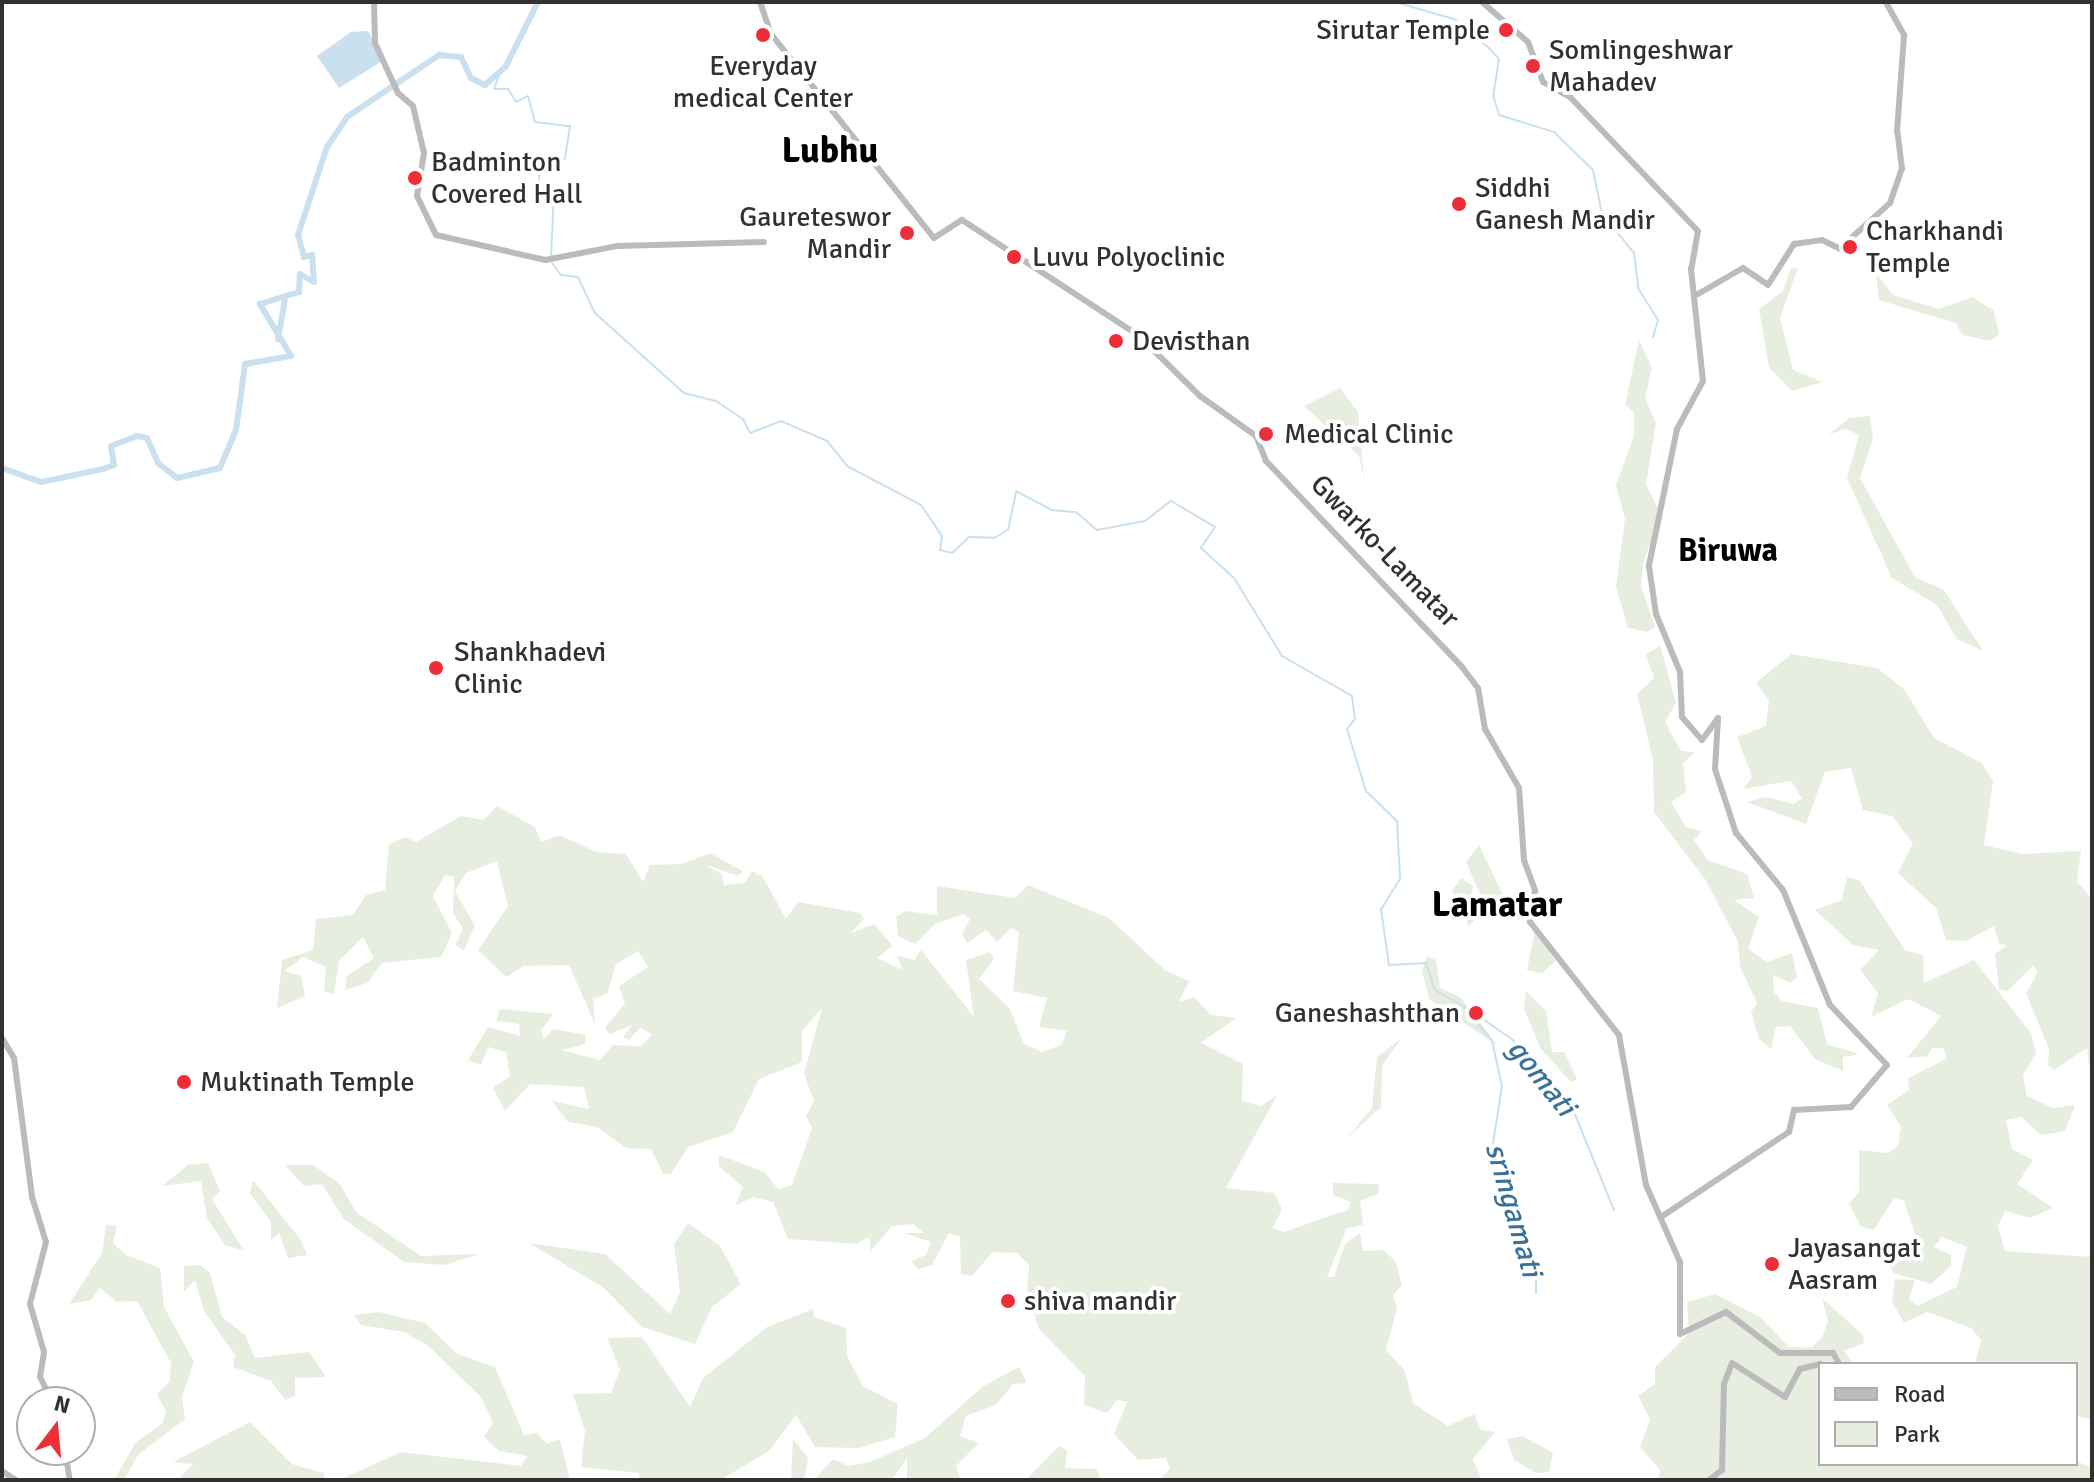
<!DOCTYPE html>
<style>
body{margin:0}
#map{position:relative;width:2094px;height:1482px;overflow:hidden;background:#fff;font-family:Signika,sans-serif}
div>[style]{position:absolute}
.green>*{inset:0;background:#e7eedf}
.water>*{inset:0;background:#cbe0ee}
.stream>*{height:2px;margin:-1px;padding:0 1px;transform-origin:1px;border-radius:1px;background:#cbe0ee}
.river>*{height:6px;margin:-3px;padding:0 3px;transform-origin:3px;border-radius:3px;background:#cbe0ee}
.secondary>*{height:6px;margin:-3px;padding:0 3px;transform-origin:3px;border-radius:3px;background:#bbb}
.dots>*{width:22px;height:22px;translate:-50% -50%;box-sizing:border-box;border:4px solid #fff;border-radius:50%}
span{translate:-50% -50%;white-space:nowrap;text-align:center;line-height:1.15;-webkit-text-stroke:8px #fff;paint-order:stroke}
.poi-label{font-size:28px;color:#313131}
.right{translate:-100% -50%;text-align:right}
.left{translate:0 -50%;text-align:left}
.street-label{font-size:28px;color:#313131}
.water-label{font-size:30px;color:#3a7198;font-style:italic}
.quarter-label{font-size:32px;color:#000;font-weight:700}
.district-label{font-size:36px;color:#000;font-weight:700}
.frame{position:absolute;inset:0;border:4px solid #313131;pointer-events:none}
.legend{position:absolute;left:1818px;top:1362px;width:260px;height:104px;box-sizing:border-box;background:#fff;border:2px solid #adadad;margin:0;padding:10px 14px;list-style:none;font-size:24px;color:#313131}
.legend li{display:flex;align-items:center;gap:16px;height:40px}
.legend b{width:40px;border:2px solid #adadad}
.north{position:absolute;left:16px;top:1386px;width:80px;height:80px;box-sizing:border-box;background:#fff;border:2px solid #adadad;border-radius:50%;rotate:16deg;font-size:22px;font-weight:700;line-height:32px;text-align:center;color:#313131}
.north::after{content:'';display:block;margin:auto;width:28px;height:36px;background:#ed2e38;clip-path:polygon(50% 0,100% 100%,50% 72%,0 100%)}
</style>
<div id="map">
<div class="green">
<i style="clip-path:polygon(1791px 268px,1798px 268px,1780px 318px,1793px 370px,1823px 382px,1792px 391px,1769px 367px,1759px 309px,1783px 291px)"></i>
<i style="clip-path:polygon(1876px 273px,1893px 295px,1939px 309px,1972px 297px,1994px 311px,1999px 334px,1990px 341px,1962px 335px,1956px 323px,1879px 300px)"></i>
<i style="clip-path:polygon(1639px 340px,1652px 368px,1645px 398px,1656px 423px,1646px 484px,1661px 515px,1644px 560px,1641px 586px,1655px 627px,1648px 632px,1628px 628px,1616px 587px,1625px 519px,1616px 485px,1634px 435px,1634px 412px,1625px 405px)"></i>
<i style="clip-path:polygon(1340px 388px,1358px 412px,1364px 478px,1359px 456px,1304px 406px)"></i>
<i style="clip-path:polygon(1870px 416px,1873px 439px,1860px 478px,1915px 577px,1944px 590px,1983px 651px,1957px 639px,1937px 605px,1892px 578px,1847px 478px,1859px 435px,1846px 429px,1829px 434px,1849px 418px)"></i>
<i style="clip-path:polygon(1660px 645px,1676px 703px,1665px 722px,1681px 751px,1694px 752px,1683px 764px,1686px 792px,1671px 802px,1686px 827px,1702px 831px,1694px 840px,1708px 860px,1747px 874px,1754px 898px,1734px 900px,1759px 917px,1748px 949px,1767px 962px,1792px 953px,1797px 977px,1790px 983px,1773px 975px,1774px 992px,1782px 1001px,1818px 1008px,1827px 1044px,1859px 1054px,1843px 1057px,1843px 1071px,1815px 1059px,1790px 1026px,1776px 1027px,1771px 1049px,1759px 1039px,1751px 1012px,1757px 1003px,1740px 967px,1738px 942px,1705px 879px,1654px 812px,1653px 760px,1637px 694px,1654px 678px,1646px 655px)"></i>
<i style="clip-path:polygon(1791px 654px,1877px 668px,1904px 689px,1934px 738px,1982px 763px,1993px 781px,1984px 845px,2022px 854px,2081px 851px,2077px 881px,2092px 899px,2092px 1087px,2087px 1048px,2054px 1070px,2048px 1065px,2049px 1049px,2026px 993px,2038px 972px,2033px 966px,2007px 991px,1999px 989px,1995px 954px,2007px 945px,1999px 944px,1994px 926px,1966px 941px,1946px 940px,1936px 908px,1898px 873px,1913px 843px,1892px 816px,1863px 810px,1851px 768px,1825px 772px,1806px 824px,1747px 802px,1765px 797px,1794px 804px,1802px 798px,1791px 781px,1743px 789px,1752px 777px,1737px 737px,1766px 726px,1769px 700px,1756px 683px)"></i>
<i style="clip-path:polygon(497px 806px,535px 827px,541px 842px,560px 835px,596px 852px,626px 854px,643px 882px,650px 865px,682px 864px,710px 853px,743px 871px,738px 876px,703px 864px,722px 874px,724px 885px,745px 883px,752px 871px,763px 877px,786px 919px,798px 902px,860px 913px,864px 919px,851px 933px,874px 924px,893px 946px,877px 958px,903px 970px,896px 955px,914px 960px,921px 950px,974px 1017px,966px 960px,990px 952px,994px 959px,979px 979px,1010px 1009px,1024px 1044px,1042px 1052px,1061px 1045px,1067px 1031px,1039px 1027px,1047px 998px,1013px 991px,1019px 932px,1011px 928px,997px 942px,986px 930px,967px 943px,962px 934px,970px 919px,963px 914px,935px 924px,915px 944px,898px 936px,896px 917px,905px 911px,937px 915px,937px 886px,1015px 898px,1028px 885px,1109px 918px,1166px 971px,1189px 981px,1179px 1002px,1194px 997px,1211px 1015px,1236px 1018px,1201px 1043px,1243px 1064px,1242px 1101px,1261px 1106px,1278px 1094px,1226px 1188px,1274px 1193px,1282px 1209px,1273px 1228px,1283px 1232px,1347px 1210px,1351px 1202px,1333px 1195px,1333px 1183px,1379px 1184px,1378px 1194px,1360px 1201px,1363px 1225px,1347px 1228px,1327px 1277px,1334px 1277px,1345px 1244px,1360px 1233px,1363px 1251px,1384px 1250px,1396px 1262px,1402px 1285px,1393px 1295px,1397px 1309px,1386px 1350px,1405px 1371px,1413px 1403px,1448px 1426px,1474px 1414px,1481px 1430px,1495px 1432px,1473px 1459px,1482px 1480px,1160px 1480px,1170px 1468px,1166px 1458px,1138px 1460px,1114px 1434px,1127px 1402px,1117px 1400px,1107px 1413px,1084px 1405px,1085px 1376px,1039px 1329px,1027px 1294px,1029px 1265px,1017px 1253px,993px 1252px,972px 1276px,961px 1274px,960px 1237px,949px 1233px,932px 1265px,918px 1269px,911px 1261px,926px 1255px,931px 1242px,904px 1233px,924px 1233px,913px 1224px,892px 1226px,871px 1251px,869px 1237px,857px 1244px,788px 1239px,773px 1202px,753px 1197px,735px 1206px,743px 1187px,719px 1166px,719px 1155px,765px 1172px,778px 1189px,792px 1185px,812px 1128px,806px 1116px,814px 1101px,804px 1074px,822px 1008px,802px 1031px,802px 1062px,759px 1079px,733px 1132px,688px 1147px,671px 1174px,663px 1174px,651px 1149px,626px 1148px,597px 1127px,568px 1122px,552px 1101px,589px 1109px,584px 1087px,530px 1084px,505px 1111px,493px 1088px,510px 1076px,506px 1052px,488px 1047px,481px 1065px,468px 1060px,488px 1027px,520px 1036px,519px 1024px,496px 1021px,500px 1009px,553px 1014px,541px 1031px,544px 1039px,553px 1029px,586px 1035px,585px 1044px,561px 1050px,600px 1060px,613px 1045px,642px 1046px,652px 1034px,640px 1028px,629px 1040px,623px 1037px,632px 1025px,610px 1034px,605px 1028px,625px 1003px,619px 986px,648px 967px,638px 951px,616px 964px,607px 994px,593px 999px,595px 1024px,569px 965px,524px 966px,506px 977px,478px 950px,508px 906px,497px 861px,466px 873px,455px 891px,475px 926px,464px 950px,455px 945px,463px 929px,453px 913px,454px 877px,445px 875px,433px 896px,452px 933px,441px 957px,382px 963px,367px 983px,345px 990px,347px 976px,374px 958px,363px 937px,339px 961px,334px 994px,324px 992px,326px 967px,303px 957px,284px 971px,301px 976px,305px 996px,277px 1008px,282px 960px,313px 950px,316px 919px,353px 915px,366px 895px,385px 890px,389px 844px,405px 837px,416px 842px,461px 816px,484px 820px)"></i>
<i style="clip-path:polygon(1479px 845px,1508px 905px,1498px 910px,1484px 903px,1466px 862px)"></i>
<i style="clip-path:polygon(1847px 877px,1860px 881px,1905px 950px,1923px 955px,1924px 983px,1974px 960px,2031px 1033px,2036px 1054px,2023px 1075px,2027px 1096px,2053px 1108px,2075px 1105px,2065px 1131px,2041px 1135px,2021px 1117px,2006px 1120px,2012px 1149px,2033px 1160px,2017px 1184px,2053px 1208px,2030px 1218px,2005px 1211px,1998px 1226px,2005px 1251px,2092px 1257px,2092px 1420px,2076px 1415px,2076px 1364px,1975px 1364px,1981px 1340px,1971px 1328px,1927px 1312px,1904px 1323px,1892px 1302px,1895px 1279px,1915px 1280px,1909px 1299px,1917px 1306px,1957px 1287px,1967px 1247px,1942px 1237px,1934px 1247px,1951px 1255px,1951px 1266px,1931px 1284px,1893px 1273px,1886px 1253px,1920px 1249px,1904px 1201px,1894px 1198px,1874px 1230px,1861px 1227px,1849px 1204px,1859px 1192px,1859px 1150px,1888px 1153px,1898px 1146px,1901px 1127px,1887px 1105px,1909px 1090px,1908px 1078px,1946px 1059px,1944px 1048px,1932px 1048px,1928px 1056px,1907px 1058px,1941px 1016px,1908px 999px,1871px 1017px,1878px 993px,1860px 970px,1879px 950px,1853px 945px,1815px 910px,1842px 900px)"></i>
<i style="clip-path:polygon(1461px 878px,1473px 886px,1470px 908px,1478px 914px,1469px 927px,1452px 891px)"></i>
<i style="clip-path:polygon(1535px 930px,1556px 961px,1542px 973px,1527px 970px)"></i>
<i style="clip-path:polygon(1427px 956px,1436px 960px,1440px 988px,1460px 997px,1498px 1046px,1429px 999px,1422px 971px)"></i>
<i style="clip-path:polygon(1526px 991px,1546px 1011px,1552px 1052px,1564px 1052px,1577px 1079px,1571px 1082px,1541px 1049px,1524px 1009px)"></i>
<i style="clip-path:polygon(1401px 1039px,1382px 1066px,1381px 1107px,1347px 1138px,1372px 1108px,1377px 1057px)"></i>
<i style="clip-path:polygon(208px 1163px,220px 1191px,212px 1199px,244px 1251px,225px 1245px,207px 1218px,201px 1181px,162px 1186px,188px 1165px)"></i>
<i style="clip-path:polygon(285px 1165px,313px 1165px,340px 1184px,356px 1212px,421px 1256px,479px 1254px,445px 1265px,404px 1262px,344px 1219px,322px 1184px,304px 1186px)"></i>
<i style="clip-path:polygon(253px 1180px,300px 1239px,307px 1255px,288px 1258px,279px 1233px,271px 1240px,271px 1222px,250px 1193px)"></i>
<i style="clip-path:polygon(688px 1223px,720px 1246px,741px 1284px,712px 1307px,695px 1344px,642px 1327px,604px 1288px,529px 1243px,605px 1254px,670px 1314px,680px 1292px,674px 1244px)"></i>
<i style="clip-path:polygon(106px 1225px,117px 1226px,113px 1243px,126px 1255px,160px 1268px,164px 1307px,194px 1362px,182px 1397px,185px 1419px,138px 1455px,124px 1480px,114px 1480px,136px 1442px,162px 1424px,166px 1412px,157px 1394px,170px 1381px,171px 1363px,137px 1301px,117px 1302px,100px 1288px,91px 1300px,69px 1304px,102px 1253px)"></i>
<i style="clip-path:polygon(200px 1265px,210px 1273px,222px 1317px,245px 1335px,255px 1358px,309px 1352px,326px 1377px,295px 1378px,295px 1396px,285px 1400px,271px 1381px,233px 1367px,235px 1355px,204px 1311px,195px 1280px,184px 1292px,184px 1266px)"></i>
<i style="clip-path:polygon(1715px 1294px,1760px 1317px,1789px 1347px,1811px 1348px,1822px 1338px,1828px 1321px,1822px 1298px,1863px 1335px,1864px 1343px,1844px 1351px,1854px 1364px,1820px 1364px,1820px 1464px,2076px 1461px,2092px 1468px,2092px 1480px,1658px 1480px,1660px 1470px,1640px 1447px,1650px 1419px,1638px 1396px,1655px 1384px,1655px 1367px,1689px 1333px,1687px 1302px)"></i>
<i style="clip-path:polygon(813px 1309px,814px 1317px,846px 1328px,847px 1356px,863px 1386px,898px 1404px,895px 1437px,858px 1448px,815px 1447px,796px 1415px,770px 1450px,721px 1480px,640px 1480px,639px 1473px,581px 1467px,585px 1431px,573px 1394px,611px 1393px,620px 1370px,607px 1338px,642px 1337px,690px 1407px,703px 1378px,767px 1327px)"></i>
<i style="clip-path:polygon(379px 1312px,425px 1323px,457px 1354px,495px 1367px,524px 1435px,537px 1433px,547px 1444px,560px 1439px,570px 1480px,339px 1480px,401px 1452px,521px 1466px,527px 1456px,499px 1451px,484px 1437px,493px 1423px,481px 1397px,427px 1345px,404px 1332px,361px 1325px,354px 1315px)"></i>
<i style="clip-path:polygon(1019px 1367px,1027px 1383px,1013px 1384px,996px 1405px,966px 1416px,960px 1436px,979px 1443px,956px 1466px,961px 1480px,907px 1480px,907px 1458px,892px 1480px,814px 1480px,833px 1459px,848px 1466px,870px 1462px,925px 1438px,982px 1387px)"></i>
<i style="clip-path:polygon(250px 1422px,292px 1464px,324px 1473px,325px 1480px,177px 1480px,193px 1464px,173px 1462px)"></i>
<i style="clip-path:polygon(1523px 1436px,1553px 1453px,1549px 1472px,1536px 1473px,1514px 1460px,1507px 1439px)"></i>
<i style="clip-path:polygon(793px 1439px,808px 1458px,804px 1480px,791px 1480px)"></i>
<i style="clip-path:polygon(1059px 1446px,1067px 1450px,1065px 1468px,1096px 1469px,1102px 1480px,1026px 1480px)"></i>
</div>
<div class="water">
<i style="clip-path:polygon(368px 31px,384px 60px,339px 88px,317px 56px,351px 32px)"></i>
</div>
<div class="stream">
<i style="left:1395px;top:2px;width:61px;rotate:16.1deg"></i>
<i style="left:1454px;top:19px;width:45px;rotate:39.6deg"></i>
<i style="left:1489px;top:48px;width:15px;rotate:48deg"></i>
<i style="left:1499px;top:59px;width:36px;rotate:99deg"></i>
<i style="left:1493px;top:95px;width:21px;rotate:73deg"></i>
<i style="left:1499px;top:115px;width:58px;rotate:17.2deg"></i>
<i style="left:1554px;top:132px;width:54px;rotate:44.3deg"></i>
<i style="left:1593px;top:170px;width:45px;rotate:78.4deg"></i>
<i style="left:1602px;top:214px;width:50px;rotate:50.6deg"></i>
<i style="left:1634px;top:253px;width:35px;rotate:83deg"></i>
<i style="left:1638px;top:288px;width:38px;rotate:58deg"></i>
<i style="left:1658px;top:320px;width:18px;rotate:106deg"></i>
<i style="left:500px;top:72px;width:18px;rotate:109deg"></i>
<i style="left:494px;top:89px;width:14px"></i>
<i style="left:508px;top:89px;width:15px;rotate:58deg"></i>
<i style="left:516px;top:102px;width:13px;rotate:-27deg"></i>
<i style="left:528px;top:96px;width:27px;rotate:75deg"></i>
<i style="left:535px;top:122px;width:35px;rotate:7deg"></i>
<i style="left:570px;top:126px;width:33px;rotate:99deg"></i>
<i style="left:565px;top:159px;width:31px;rotate:148deg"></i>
<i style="left:539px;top:175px;width:9px;rotate:90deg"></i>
<i style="left:539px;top:184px;width:17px;rotate:31deg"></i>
<i style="left:554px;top:193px;width:63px;rotate:92.7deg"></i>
<i style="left:552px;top:263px;width:15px;rotate:53deg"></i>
<i style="left:561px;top:275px;width:17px;rotate:7deg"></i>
<i style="left:578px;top:277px;width:40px;rotate:65deg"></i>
<i style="left:595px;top:313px;width:120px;rotate:42deg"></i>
<i style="left:684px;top:393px;width:33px;rotate:14deg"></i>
<i style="left:716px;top:401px;width:32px;rotate:34deg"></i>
<i style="left:743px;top:419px;width:16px;rotate:63deg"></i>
<i style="left:750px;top:433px;width:33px;rotate:-21deg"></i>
<i style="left:781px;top:421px;width:50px;rotate:23.5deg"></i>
<i style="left:827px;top:441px;width:32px;rotate:51deg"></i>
<i style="left:847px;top:466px;width:84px;rotate:27.8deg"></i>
<i style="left:921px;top:505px;width:37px;rotate:56deg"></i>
<i style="left:942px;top:536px;width:14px;rotate:98deg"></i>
<i style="left:940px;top:550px;width:12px;rotate:14deg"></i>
<i style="left:952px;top:553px;width:23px;rotate:-43deg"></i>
<i style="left:969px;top:537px;width:25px;rotate:2deg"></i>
<i style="left:994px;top:538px;width:16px;rotate:-30deg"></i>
<i style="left:1008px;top:530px;width:40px;rotate:-78deg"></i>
<i style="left:1016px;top:491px;width:40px;rotate:28deg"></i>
<i style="left:1051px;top:510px;width:25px;rotate:5deg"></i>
<i style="left:1076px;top:512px;width:28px;rotate:41deg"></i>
<i style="left:1097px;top:530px;width:49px;rotate:-10.6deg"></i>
<i style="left:1145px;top:521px;width:33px;rotate:-38deg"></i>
<i style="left:1171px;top:501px;width:51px;rotate:30.6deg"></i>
<i style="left:1215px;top:527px;width:25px;rotate:124deg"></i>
<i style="left:1201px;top:548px;width:45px;rotate:42.3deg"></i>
<i style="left:1234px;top:578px;width:92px;rotate:58.4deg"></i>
<i style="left:1282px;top:656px;width:81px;rotate:29.7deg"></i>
<i style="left:1352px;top:696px;width:23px;rotate:83deg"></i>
<i style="left:1355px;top:719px;width:13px;rotate:129deg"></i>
<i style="left:1347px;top:729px;width:65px;rotate:73deg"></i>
<i style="left:1366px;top:791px;width:43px;rotate:44.1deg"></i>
<i style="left:1397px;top:821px;width:58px;rotate:87deg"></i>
<i style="left:1400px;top:879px;width:36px;rotate:122deg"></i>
<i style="left:1381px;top:909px;width:57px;rotate:81.9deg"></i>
<i style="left:1389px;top:965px;width:37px;rotate:-3deg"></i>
<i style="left:1426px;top:963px;width:28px;rotate:72deg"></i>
<i style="left:1435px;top:990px;width:36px;rotate:30deg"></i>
<i style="left:1466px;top:1008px;width:42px;rotate:51.8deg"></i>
<i style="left:1492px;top:1041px;width:46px;rotate:77.5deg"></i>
<i style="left:1502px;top:1086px;width:65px;rotate:98.9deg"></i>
<i style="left:1492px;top:1150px;width:109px;rotate:75.1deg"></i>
<i style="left:1520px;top:1255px;width:23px;rotate:45deg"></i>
<i style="left:1536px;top:1271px;width:22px;rotate:90deg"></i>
<i style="left:1467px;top:1008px;width:56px;rotate:34.8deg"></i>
<i style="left:1513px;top:1040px;width:51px;rotate:57.9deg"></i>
<i style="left:1540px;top:1083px;width:45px;rotate:40.5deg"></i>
<i style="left:1574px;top:1112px;width:106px;rotate:67.8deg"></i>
</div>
<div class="river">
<i style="left:278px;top:339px;width:40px;rotate:-80deg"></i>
<i style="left:2px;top:468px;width:41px;rotate:19.7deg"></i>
<i style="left:41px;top:482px;width:63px;rotate:-11.8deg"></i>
<i style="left:103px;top:469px;width:12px;rotate:-20deg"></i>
<i style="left:114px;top:465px;width:19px;rotate:-99deg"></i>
<i style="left:111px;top:446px;width:28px;rotate:-21deg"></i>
<i style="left:137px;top:436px;width:10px;rotate:11deg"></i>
<i style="left:147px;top:438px;width:27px;rotate:66deg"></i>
<i style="left:158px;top:463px;width:24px;rotate:38deg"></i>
<i style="left:177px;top:478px;width:44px;rotate:-13.1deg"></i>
<i style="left:220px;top:468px;width:41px;rotate:-67.2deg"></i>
<i style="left:236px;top:430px;width:67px;rotate:-82.2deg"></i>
<i style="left:245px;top:364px;width:47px;rotate:-9.9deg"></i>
<i style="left:291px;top:356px;width:61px;rotate:-120.8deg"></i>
<i style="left:260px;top:304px;width:41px;rotate:-17.1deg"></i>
<i style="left:299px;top:292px;width:18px;rotate:-87deg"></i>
<i style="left:300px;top:274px;width:16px;rotate:30deg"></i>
<i style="left:314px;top:282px;width:27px;rotate:-94deg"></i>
<i style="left:312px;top:255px;width:8px;rotate:166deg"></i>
<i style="left:304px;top:257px;width:23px;rotate:-105deg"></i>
<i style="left:298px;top:235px;width:93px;rotate:-71.8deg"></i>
<i style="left:327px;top:147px;width:36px;rotate:-56deg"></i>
<i style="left:347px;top:117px;width:111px;rotate:-34deg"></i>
<i style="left:439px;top:55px;width:22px;rotate:5deg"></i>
<i style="left:461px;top:57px;width:23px;rotate:65deg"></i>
<i style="left:471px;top:78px;width:16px;rotate:27deg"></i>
<i style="left:485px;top:85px;width:28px;rotate:-42deg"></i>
<i style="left:506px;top:66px;width:72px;rotate:-63.4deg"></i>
</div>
<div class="secondary">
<i style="left:374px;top:2px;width:41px;rotate:88.6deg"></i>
<i style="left:375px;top:43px;width:55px;rotate:65.3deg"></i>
<i style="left:398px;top:93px;width:20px;rotate:41deg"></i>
<i style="left:413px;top:106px;width:48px;rotate:76.8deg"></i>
<i style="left:424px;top:153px;width:44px;rotate:99.2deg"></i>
<i style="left:417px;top:196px;width:43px;rotate:64deg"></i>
<i style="left:436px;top:235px;width:112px;rotate:12.9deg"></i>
<i style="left:545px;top:260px;width:73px;rotate:-11deg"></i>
<i style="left:617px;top:246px;width:147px;rotate:-1.6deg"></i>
<i style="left:760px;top:2px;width:34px;rotate:71deg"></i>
<i style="left:771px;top:34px;width:261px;rotate:51.4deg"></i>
<i style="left:934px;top:238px;width:33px;rotate:-33deg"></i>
<i style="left:962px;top:220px;width:212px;rotate:33.2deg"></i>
<i style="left:1139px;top:336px;width:86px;rotate:44.5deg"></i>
<i style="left:1200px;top:396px;width:69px;rotate:35.5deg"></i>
<i style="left:1256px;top:436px;width:27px;rotate:68deg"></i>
<i style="left:1266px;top:461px;width:284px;rotate:46.4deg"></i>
<i style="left:1462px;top:667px;width:26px;rotate:53deg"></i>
<i style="left:1478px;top:688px;width:42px;rotate:80.3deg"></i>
<i style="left:1485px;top:729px;width:68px;rotate:60deg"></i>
<i style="left:1519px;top:788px;width:72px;rotate:86deg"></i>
<i style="left:1524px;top:860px;width:33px;rotate:70deg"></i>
<i style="left:1535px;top:891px;width:31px;rotate:99deg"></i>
<i style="left:1530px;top:922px;width:144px;rotate:51.8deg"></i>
<i style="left:1619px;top:1035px;width:152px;rotate:79.8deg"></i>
<i style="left:1646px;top:1185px;width:84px;rotate:66.2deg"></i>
<i style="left:1680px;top:1262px;width:72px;rotate:90deg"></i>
<i style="left:1680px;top:1334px;width:51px;rotate:-25.6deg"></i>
<i style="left:1726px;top:1312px;width:68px;rotate:37.2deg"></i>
<i style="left:1780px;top:1353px;width:53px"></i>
<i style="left:1833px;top:1353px;width:13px;rotate:61deg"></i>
<i style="left:1482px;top:2px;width:61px;rotate:41deg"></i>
<i style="left:1528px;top:42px;width:43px;rotate:69.4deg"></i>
<i style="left:1543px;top:82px;width:31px;rotate:29deg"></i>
<i style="left:1570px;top:97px;width:185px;rotate:46.3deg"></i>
<i style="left:1698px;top:231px;width:39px;rotate:100deg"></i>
<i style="left:1691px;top:269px;width:113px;rotate:83.9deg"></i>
<i style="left:1703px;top:381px;width:55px;rotate:118.4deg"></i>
<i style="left:1677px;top:429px;width:140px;rotate:101.6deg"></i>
<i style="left:1649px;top:566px;width:49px;rotate:81.7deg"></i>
<i style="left:1656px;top:614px;width:63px;rotate:67.5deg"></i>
<i style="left:1680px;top:672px;width:45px;rotate:87.5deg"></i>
<i style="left:1682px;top:717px;width:30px;rotate:49deg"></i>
<i style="left:1702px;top:740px;width:27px;rotate:-54deg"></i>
<i style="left:1698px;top:294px;width:52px;rotate:-30deg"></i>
<i style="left:1743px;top:268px;width:30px;rotate:34deg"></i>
<i style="left:1768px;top:285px;width:49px;rotate:-57.6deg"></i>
<i style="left:1794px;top:244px;width:28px;rotate:-8deg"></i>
<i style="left:1822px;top:240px;width:28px;rotate:26deg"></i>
<i style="left:1847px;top:252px;width:13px;rotate:-77deg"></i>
<i style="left:1850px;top:239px;width:54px;rotate:-42deg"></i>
<i style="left:1890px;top:203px;width:36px;rotate:-71deg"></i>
<i style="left:1902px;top:169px;width:38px;rotate:-97deg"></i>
<i style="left:1897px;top:131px;width:96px;rotate:-85.8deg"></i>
<i style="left:1904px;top:35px;width:38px;rotate:-119deg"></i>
<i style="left:2px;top:1038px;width:23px;rotate:59deg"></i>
<i style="left:14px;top:1058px;width:140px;rotate:82.6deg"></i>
<i style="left:32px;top:1197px;width:47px;rotate:72.7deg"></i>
<i style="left:46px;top:1242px;width:64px;rotate:104.5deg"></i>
<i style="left:30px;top:1304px;width:50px;rotate:73.7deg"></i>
<i style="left:44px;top:1352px;width:25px;rotate:99deg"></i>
<i style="left:40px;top:1377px;width:28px;rotate:63deg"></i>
<i style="left:1661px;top:1217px;width:154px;rotate:-33.6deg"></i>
<i style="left:1789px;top:1132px;width:23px;rotate:-77deg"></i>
<i style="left:1794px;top:1110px;width:57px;rotate:-3deg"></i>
<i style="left:1851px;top:1107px;width:55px;rotate:-49.4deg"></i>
<i style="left:1887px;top:1065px;width:83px;rotate:-133.5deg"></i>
<i style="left:1830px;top:1005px;width:124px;rotate:-112.2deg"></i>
<i style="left:1783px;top:890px;width:74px;rotate:-129.5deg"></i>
<i style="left:1736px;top:833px;width:67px;rotate:-108.2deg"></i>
<i style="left:1715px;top:769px;width:51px;rotate:-86.6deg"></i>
<i style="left:65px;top:1450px;width:30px;rotate:81deg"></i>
<i style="left:2px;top:1471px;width:17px;rotate:33deg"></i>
<i style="left:1709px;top:1480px;width:16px;rotate:-38deg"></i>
<i style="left:1722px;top:1470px;width:86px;rotate:-88.7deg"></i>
<i style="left:1724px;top:1384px;width:22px;rotate:-69deg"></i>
<i style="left:1732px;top:1363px;width:63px;rotate:32.7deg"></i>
<i style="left:1785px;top:1397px;width:32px;rotate:-62deg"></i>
<i style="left:1800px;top:1369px;width:21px;rotate:-14deg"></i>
</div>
<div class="dots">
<i style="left:1506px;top:30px;background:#ed2e38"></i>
<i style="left:763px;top:35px;background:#ed2e38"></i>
<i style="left:1533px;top:66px;background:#ed2e38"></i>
<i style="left:415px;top:178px;background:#ed2e38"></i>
<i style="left:1459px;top:204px;background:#ed2e38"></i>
<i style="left:907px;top:233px;background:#ed2e38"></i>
<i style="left:1850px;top:247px;background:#ed2e38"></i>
<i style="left:1014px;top:257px;background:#ed2e38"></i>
<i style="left:1116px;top:341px;background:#ed2e38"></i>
<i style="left:1266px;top:434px;background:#ed2e38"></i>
<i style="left:436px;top:668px;background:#ed2e38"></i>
<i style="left:1476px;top:1013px;background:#ed2e38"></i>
<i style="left:184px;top:1082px;background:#ed2e38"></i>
<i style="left:1772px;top:1264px;background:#ed2e38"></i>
<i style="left:1008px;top:1301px;background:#ed2e38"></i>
</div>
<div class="poi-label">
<span class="right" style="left:1490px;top:30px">Sirutar Temple</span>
<span class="left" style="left:1549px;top:66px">Somlingeshwar<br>Mahadev</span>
<span style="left:763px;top:82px">Everyday<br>medical Center</span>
<span class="left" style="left:431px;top:178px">Badminton<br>Covered Hall</span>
<span class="left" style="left:1475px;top:204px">Siddhi<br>Ganesh Mandir</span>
<span class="right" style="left:891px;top:233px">Gaureteswor<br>Mandir</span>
<span class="left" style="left:1866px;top:247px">Charkhandi<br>Temple</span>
<span class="left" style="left:1032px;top:257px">Luvu Polyoclinic</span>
<span class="left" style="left:1132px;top:341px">Devisthan</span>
<span class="left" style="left:1284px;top:434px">Medical Clinic</span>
<span class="left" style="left:454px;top:668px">Shankhadevi<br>Clinic</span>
<span class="right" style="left:1460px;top:1013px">Ganeshashthan</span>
<span class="left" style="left:200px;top:1082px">Muktinath Temple</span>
<span class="left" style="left:1788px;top:1264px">Jayasangat<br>Aasram</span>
<span class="left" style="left:1024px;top:1301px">shiva mandir</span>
</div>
<div class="street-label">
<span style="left:1385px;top:551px;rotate:46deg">Gwarko-Lamatar</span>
</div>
<div class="water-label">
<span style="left:1541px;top:1078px;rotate:51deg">gomati</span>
<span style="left:1513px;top:1210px;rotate:74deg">sringamati</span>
</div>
<div class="quarter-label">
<span style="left:1728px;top:551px">Biruwa</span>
</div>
<div class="district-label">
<span style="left:830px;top:151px">Lubhu</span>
<span style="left:1497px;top:905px">Lamatar</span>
</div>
<div class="frame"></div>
<ul class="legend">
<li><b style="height:10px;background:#bbb"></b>Road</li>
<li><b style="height:22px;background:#e7eedf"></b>Park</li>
</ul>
<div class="north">N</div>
</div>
